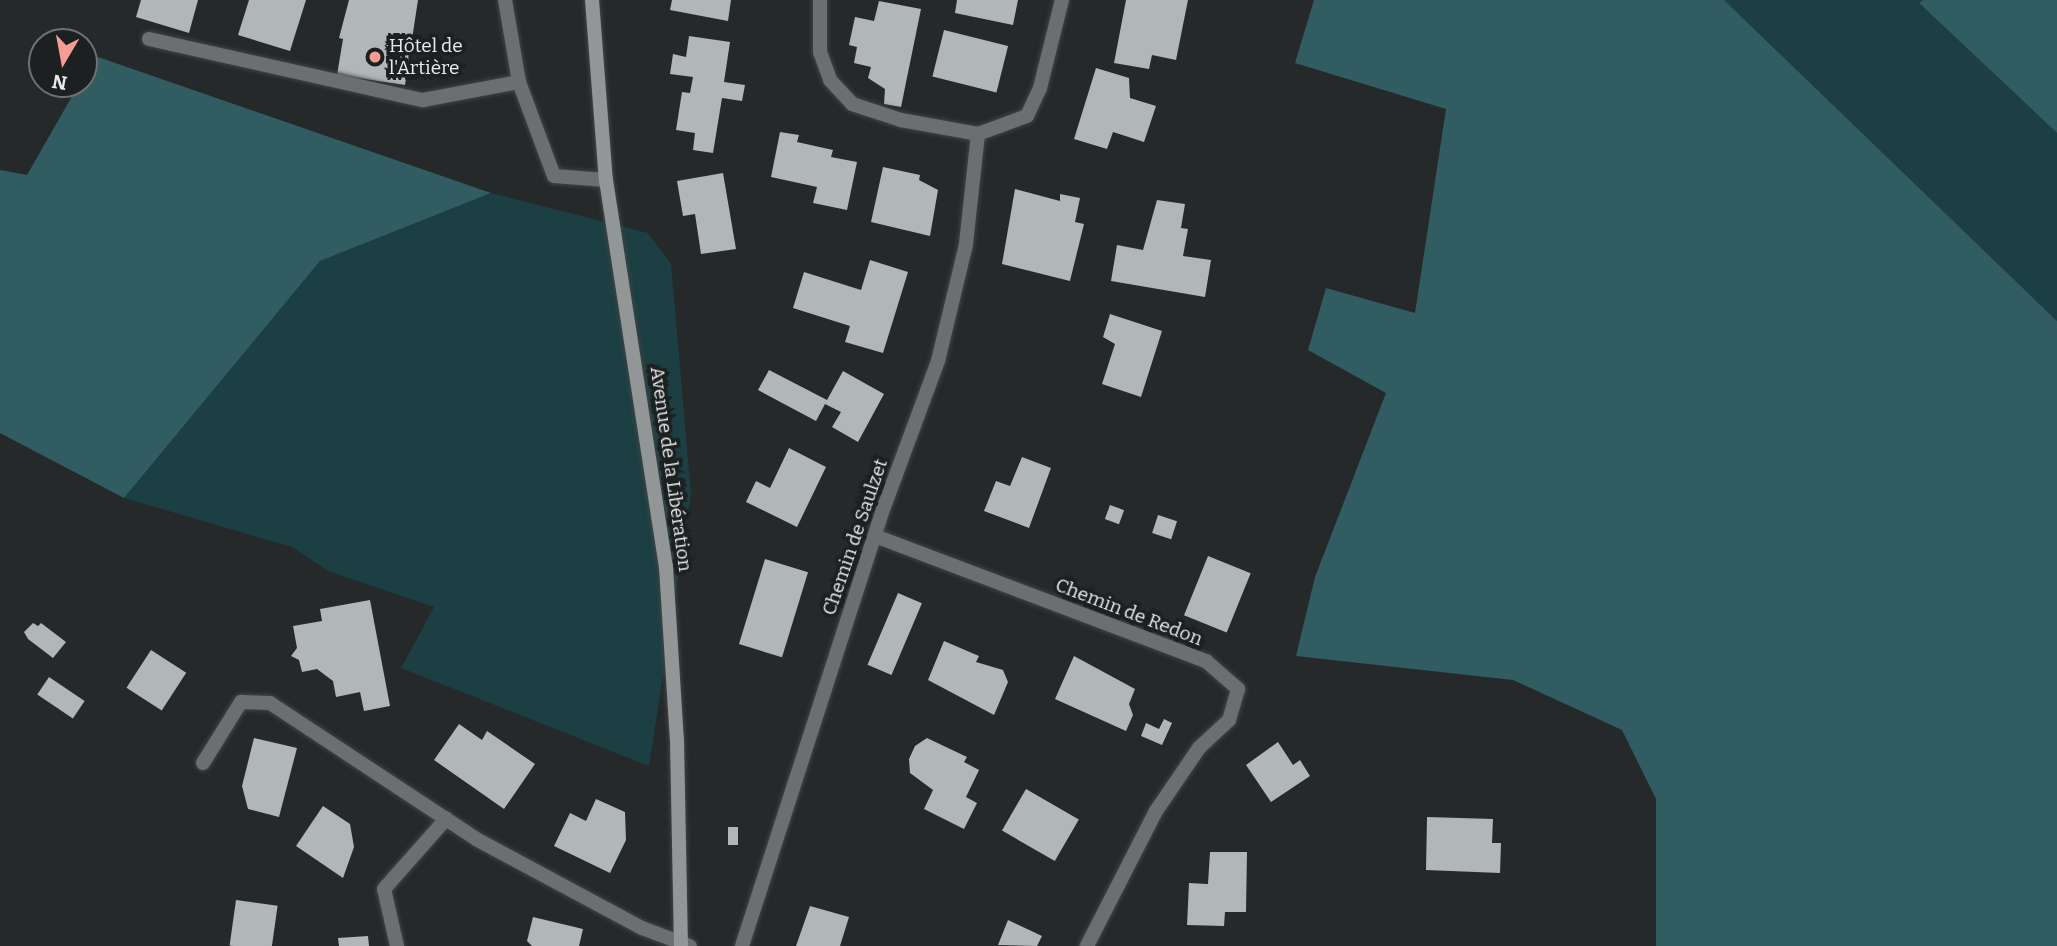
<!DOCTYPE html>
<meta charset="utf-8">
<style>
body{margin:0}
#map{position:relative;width:2057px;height:946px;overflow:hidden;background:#25292a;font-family:Bitter,serif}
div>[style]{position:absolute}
.green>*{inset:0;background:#1b3f43}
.forest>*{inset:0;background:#315d62}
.building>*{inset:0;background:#b1b6b7;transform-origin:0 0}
.roads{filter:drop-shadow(0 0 2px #404445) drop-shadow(0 0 2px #404445)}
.service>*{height:14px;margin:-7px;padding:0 7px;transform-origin:7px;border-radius:7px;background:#6c6f6f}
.minor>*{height:14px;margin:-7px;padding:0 7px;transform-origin:7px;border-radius:7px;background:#6c6f6f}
.secondary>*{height:14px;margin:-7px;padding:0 7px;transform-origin:7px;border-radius:7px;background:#939697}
.dots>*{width:19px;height:19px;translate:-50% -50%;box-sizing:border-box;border:4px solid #1c2020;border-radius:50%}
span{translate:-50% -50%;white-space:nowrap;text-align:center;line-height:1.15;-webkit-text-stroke:7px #1c2020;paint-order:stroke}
.poi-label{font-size:19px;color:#e8eaeb}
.left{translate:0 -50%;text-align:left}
.street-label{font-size:19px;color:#e8eaeb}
.north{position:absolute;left:28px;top:28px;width:70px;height:70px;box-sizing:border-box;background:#1c2020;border:2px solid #6e7171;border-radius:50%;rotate:190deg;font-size:19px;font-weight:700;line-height:28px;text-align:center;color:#e8eaeb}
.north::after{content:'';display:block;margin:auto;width:24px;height:32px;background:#f59c93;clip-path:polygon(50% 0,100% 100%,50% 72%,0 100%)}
</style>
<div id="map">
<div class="green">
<i style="clip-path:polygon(1724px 0,1923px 0,1919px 3px,2057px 133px,2057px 321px)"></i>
<i style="clip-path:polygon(491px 193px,648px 233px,671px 264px,691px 494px,649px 766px,401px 668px,434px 607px,328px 571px,292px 547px,124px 498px,320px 261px)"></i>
</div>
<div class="forest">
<i style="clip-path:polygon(1314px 0,1724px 0,2057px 321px,2057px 946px,1656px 946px,1656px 799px,1622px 730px,1513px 680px,1296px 656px,1315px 577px,1386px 393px,1308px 350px,1326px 288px,1415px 313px,1446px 109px,1295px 63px)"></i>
<i style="clip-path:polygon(1923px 0,2057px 0,2057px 133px,1919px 3px)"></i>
<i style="clip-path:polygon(95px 56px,491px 193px,320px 261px,124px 498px,0 433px,0 170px,27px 175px,79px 84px,84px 84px)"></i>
</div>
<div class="building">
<i style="clip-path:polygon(141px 0,198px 0,189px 33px,136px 17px)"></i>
<i style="clip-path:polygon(249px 0,306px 0,290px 51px,238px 35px)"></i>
<i style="clip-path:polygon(349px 0,418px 0,405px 85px,337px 75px,343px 39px,339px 38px)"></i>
<i style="clip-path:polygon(672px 0,731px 0,728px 21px,670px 10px)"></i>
<i style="clip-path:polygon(957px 0,1018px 0,1013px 25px,955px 13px)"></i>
<i style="clip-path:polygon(1126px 0,1188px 0,1176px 60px,1152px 55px,1149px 69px,1114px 63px)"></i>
<i style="clip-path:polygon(879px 1px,921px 9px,901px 107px,884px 104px,885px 89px,868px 78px,871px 67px,854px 63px,857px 47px,849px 45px,855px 17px,874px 21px)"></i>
<i style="left:944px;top:30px;width:66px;height:48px;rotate:14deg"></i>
<i style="clip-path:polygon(689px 36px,730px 42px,724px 82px,745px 85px,742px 101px,722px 98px,713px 153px,693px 150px,695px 133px,676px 130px,682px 92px,690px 93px,693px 77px,670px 74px,673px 54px,686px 57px)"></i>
<i style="clip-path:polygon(1096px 68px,1129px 78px,1130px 98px,1156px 106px,1144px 142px,1113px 132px,1107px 149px,1074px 139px)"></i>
<i style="clip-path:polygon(780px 132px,799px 135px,797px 142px,833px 150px,831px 157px,857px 162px,847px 210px,813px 203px,817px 187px,771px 177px)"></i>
<i style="clip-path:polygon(883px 167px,920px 175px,919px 180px,938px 190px,930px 236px,871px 222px)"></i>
<i style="clip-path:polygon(723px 173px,736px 249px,701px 254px,695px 214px,683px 216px,677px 181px)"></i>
<i style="clip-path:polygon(1015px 189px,1060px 201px,1060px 194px,1080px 198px,1075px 222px,1084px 224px,1070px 281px,1002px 264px)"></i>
<i style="clip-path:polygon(1157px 200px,1185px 204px,1181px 228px,1188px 229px,1183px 256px,1211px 260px,1205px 297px,1111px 281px,1117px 245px,1143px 250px)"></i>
<i style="clip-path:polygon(870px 260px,908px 272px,883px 353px,845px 342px,850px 326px,793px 308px,804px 272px,861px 290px)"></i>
<i style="clip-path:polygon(1110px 314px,1162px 331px,1141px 397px,1102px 384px,1115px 344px,1103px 337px)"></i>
<i style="clip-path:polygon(769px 370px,827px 400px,843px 371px,884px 394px,858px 442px,832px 427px,841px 412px,825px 404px,816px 421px,758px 390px)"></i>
<i style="clip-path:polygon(789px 448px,826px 467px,797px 527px,746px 502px,756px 481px,770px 488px)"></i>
<i style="clip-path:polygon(1022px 457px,1051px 468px,1029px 528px,984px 511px,996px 481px,1010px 486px)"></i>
<i style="left:1110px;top:505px;width:15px;height:15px;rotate:20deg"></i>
<i style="left:1158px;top:515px;width:20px;height:19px;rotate:18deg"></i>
<i style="left:1208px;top:556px;width:46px;height:64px;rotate:22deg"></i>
<i style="left:765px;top:559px;width:45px;height:89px;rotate:17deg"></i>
<i style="left:898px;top:593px;width:26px;height:78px;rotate:23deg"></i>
<i style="clip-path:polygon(370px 600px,390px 706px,364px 711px,360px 692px,336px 697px,333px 681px,317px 669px,302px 672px,299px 660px,291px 656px,297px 648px,293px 626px,322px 621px,320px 609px)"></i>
<i style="clip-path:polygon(33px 623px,38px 626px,41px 623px,66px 642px,53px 658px,28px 639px,24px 632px)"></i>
<i style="clip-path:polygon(944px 641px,979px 656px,976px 662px,1003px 670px,1008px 682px,994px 715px,928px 680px)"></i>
<i style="left:151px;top:650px;width:42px;height:45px;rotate:33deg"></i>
<i style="clip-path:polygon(1074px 656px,1135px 689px,1129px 704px,1133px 715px,1126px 731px,1055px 699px)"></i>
<i style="left:49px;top:677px;width:43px;height:21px;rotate:34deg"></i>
<i style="clip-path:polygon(1164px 719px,1172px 723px,1162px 745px,1141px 736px,1146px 723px,1159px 729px)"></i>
<i style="clip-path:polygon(459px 724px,482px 740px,487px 731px,535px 764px,504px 809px,434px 760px)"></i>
<i style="clip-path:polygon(254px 738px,297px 748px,279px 817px,248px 809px,242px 786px)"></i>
<i style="clip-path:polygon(927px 738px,967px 757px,964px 762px,979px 770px,966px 797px,977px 803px,964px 829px,924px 809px,933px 790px,910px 773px,909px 759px,915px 746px)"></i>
<i style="clip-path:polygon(1278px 742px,1293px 765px,1300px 760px,1310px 776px,1271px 802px,1246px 765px)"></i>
<i style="left:1026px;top:789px;width:61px;height:48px;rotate:30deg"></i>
<i style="clip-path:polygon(596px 799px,625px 812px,626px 840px,610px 873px,554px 846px,570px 813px,586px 821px)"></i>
<i style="clip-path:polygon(323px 806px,350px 824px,354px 847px,343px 878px,296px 846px)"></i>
<i style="clip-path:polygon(1427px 817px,1493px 819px,1492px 843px,1501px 843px,1500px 873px,1426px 870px)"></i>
<i style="left:728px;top:827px;width:10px;height:18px"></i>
<i style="clip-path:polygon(1210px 852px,1247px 852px,1246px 912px,1225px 912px,1224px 926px,1187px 925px,1189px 883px,1208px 884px)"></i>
<i style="left:236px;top:900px;width:42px;height:46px;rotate:8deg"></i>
<i style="clip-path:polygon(810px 906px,849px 917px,840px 946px,796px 946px)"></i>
<i style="clip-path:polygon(533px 917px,583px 929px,579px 946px,532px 946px,527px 941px)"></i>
<i style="clip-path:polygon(1008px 920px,1042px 936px,1037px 946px,998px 945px)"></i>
<i style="clip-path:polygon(368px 936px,369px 946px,339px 946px,338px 938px)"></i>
</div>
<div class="roads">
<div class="service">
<i style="left:505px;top:0;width:83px;rotate:80.3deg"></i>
<i style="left:519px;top:82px;width:100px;rotate:69.6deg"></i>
<i style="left:554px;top:176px;width:52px;rotate:4.4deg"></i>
<i style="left:149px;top:39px;width:281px;rotate:12.6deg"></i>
<i style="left:423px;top:100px;width:98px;rotate:-10.6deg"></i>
<i style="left:397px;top:946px;width:58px;rotate:-102.8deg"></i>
<i style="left:384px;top:889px;width:94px;rotate:-48.5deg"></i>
</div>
<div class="minor">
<i style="left:820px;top:0;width:52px;rotate:90deg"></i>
<i style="left:820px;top:52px;width:30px;rotate:70deg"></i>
<i style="left:830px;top:80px;width:33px;rotate:47deg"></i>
<i style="left:852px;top:104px;width:52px;rotate:18.1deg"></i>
<i style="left:901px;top:120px;width:78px;rotate:10.3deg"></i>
<i style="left:978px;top:134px;width:52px;rotate:-20.2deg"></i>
<i style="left:1027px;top:116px;width:31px;rotate:-65deg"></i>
<i style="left:1040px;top:88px;width:91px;rotate:-76deg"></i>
<i style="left:875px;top:536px;width:354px;rotate:20.7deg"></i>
<i style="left:1206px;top:661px;width:43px;rotate:41.2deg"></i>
<i style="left:1238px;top:689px;width:32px;rotate:106deg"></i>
<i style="left:1229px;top:720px;width:41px;rotate:137deg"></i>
<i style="left:1199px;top:748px;width:76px;rotate:124.3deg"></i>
<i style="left:1156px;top:811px;width:152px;rotate:117.1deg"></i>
<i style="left:203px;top:763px;width:72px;rotate:-58.1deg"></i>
<i style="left:241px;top:702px;width:29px;rotate:2deg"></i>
<i style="left:270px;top:703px;width:247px;rotate:33.4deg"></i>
<i style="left:476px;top:839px;width:188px;rotate:28.2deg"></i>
<i style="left:642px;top:928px;width:51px;rotate:20.6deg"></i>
<i style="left:742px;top:946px;width:461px;rotate:-72.1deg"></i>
<i style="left:884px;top:507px;width:156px;rotate:-69.7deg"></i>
<i style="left:938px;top:361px;width:120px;rotate:-76.5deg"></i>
<i style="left:966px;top:244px;width:111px;rotate:-83.8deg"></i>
</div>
<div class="secondary">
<i style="left:592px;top:0;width:181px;rotate:85.6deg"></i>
<i style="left:606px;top:180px;width:392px;rotate:81.2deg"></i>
<i style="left:666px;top:567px;width:173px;rotate:86.4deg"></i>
<i style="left:677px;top:740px;width:206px;rotate:88.9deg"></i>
</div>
</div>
<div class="dots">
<i style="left:375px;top:57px;background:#f59c93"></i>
</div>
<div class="poi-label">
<span class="left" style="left:389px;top:57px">Hôtel de<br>l'Artière</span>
</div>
<div class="street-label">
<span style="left:671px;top:469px;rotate:82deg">Avenue de la Libération</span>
<span style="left:855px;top:537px;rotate:-71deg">Chemin de Saulzet</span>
<span style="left:1129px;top:612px;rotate:21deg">Chemin de Redon</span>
</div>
<div class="north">N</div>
</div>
